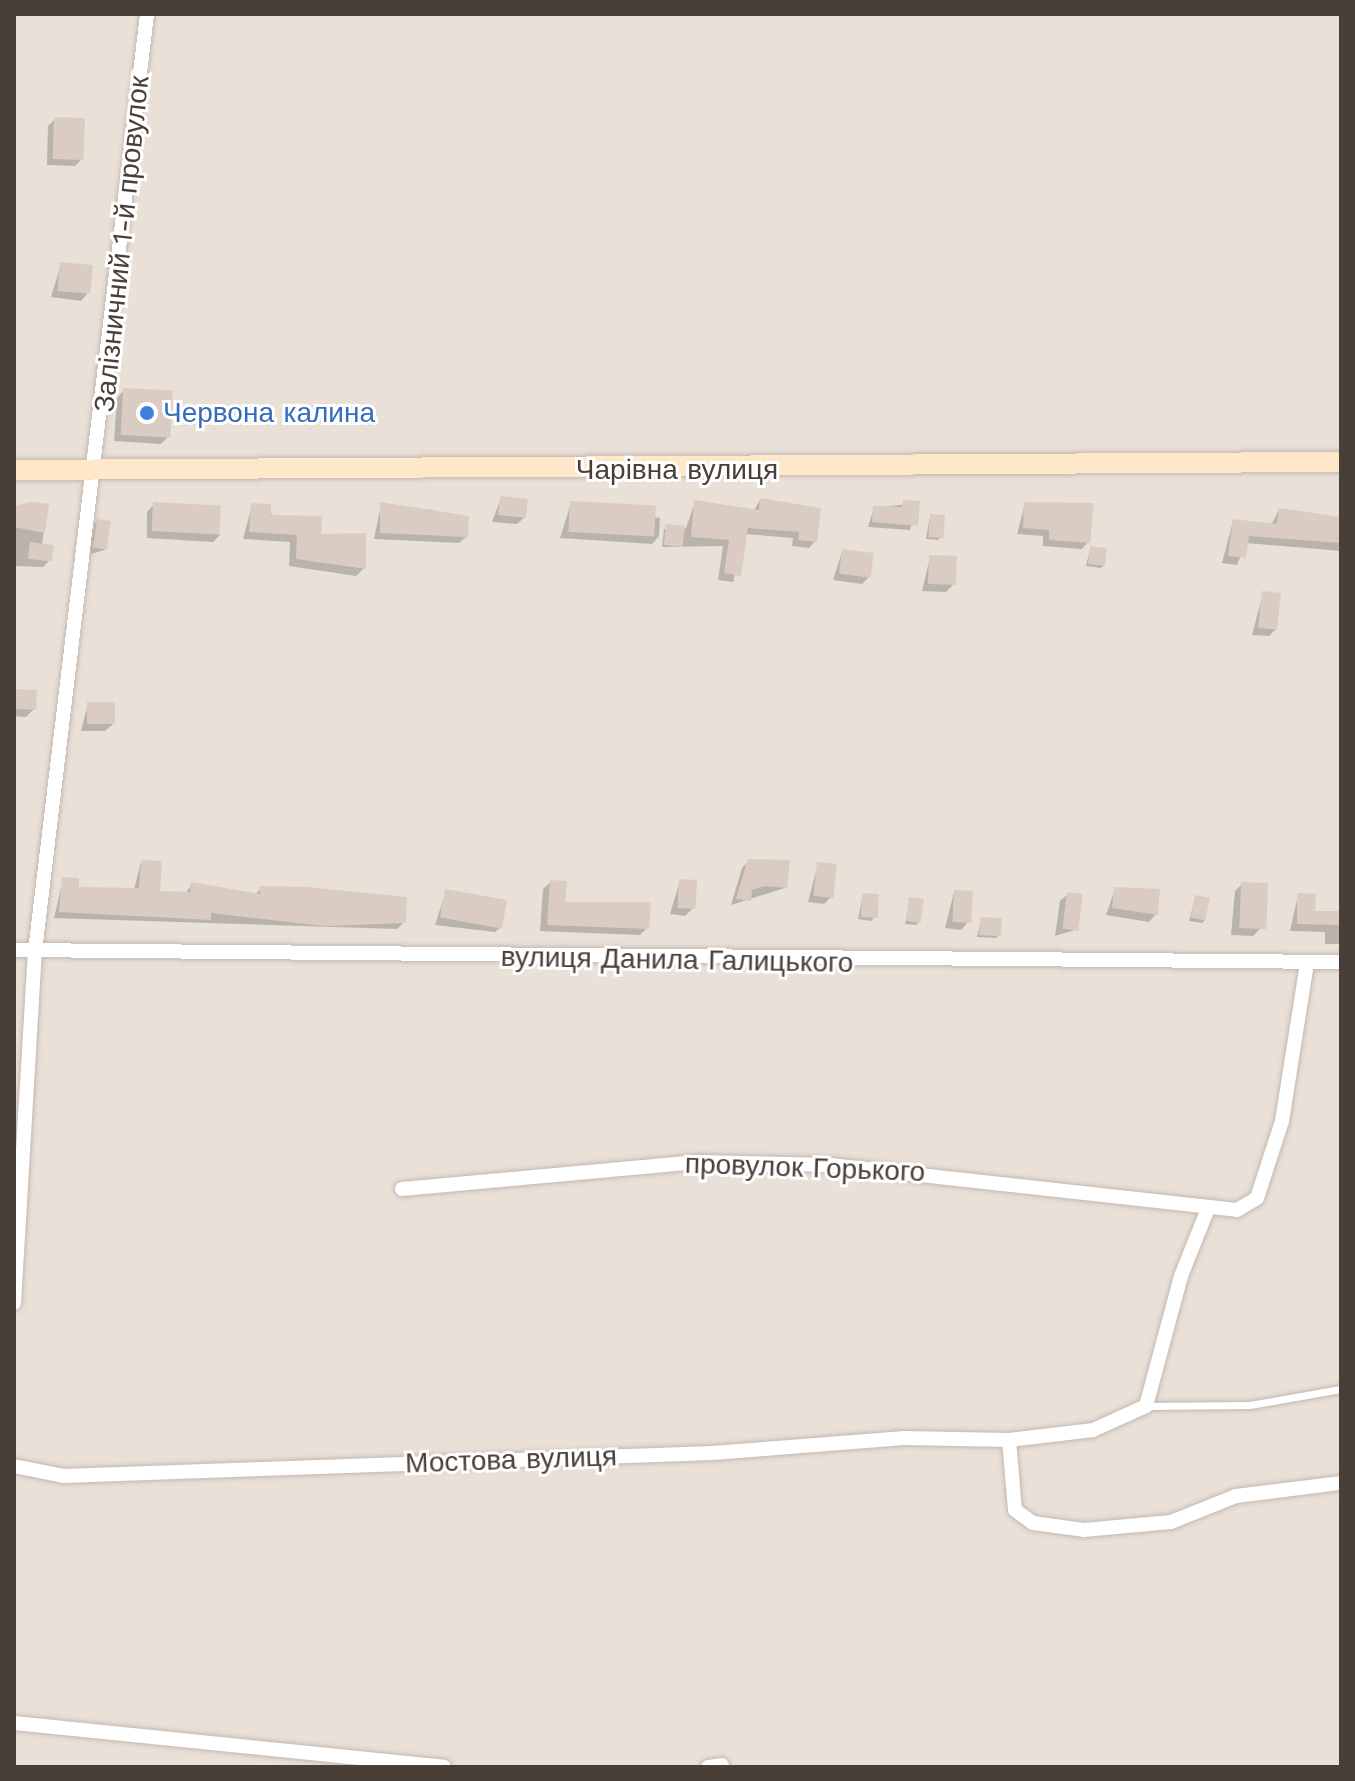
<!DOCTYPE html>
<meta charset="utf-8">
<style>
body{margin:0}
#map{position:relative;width:1355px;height:1781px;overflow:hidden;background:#f5efea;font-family:"Work Sans",sans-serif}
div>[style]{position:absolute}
.residential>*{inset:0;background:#e9e0d8;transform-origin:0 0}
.shadow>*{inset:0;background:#0003}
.building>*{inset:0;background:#daccc2;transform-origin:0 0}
.roads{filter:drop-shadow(0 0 2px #c4b8af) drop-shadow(0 0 2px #c4b8af)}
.lane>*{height:7px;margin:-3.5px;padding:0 3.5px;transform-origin:3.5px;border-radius:3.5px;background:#fff}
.street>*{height:14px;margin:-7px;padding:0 7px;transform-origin:7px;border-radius:7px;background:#fff}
.secondary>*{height:20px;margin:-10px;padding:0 10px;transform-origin:10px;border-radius:10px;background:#ffe8ca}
.dots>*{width:22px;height:22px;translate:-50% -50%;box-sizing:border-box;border:4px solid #fff;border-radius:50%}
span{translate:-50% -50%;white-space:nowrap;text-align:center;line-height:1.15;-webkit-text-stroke:6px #fff;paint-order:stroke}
.street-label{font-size:28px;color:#493f37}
.shop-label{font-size:28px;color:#366cbe}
.left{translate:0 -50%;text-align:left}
.frame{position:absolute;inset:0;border:16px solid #493f37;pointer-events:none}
</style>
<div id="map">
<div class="residential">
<i style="left:14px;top:14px;width:1327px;height:1753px"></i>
</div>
<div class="shadow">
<i style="clip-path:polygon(55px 119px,82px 159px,75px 166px,47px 165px,48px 126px)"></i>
<i style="clip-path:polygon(61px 264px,88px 293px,81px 301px,51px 297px)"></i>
<i style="clip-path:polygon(124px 390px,168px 437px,161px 444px,114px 441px,117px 398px)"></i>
<i style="clip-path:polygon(501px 498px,525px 517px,517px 524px,492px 522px)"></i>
<i style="clip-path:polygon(760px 500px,815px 541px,809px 548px,792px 546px,793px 538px,745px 534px,733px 582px,718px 580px,723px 546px,662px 547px,664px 529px,686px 528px,695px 502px,753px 512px)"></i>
<i style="clip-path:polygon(571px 503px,660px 518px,659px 536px,652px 544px,560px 538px)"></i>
<i style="clip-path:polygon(917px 503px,910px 530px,868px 527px,874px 508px)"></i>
<i style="clip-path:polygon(154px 504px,220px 535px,213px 542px,147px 538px,147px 512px)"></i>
<i style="clip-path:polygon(1025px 504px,1088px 542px,1082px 549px,1043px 546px,1043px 536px,1017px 534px)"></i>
<i style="clip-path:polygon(252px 505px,319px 536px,364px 568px,356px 576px,289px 566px,290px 542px,243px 539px)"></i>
<i style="clip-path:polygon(381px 505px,433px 510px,466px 537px,459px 543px,374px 539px)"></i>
<i style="clip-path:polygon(14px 506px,47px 506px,42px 545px,50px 560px,43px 567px,14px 566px)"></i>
<i style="clip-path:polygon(1279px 510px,1341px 518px,1341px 551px,1246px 543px,1237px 565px,1222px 563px,1233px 521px,1271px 525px)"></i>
<i style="clip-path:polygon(930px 516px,941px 537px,938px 540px,926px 539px)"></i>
<i style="clip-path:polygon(97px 521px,105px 550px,87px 555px,90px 529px)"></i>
<i style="clip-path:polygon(1090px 549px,1104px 565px,1101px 568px,1086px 566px)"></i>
<i style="clip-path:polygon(842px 552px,869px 577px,862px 584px,833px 580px)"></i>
<i style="clip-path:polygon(930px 557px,954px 584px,946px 592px,922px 591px)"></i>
<i style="clip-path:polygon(1263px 593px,1276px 629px,1269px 636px,1252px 635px)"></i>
<i style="clip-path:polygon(14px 695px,34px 709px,26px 717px,14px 716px)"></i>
<i style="clip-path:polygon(88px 704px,113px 724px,105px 731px,81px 731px)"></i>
<i style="clip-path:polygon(749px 861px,785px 888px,731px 905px,742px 868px)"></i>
<i style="clip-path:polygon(141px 862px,158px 893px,185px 894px,192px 884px,255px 895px,261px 888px,404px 922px,397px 929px,54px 918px,63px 879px,77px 889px,134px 890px)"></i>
<i style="clip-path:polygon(818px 864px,832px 896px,824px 904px,808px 902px)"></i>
<i style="clip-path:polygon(680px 881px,693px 908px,685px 916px,670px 914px)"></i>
<i style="clip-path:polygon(551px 882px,563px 904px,647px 928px,640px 935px,540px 931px,543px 889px)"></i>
<i style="clip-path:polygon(1242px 884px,1261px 928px,1253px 936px,1231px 935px,1235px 891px)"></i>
<i style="clip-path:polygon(1115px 889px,1156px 914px,1149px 922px,1106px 915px)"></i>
<i style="clip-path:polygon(446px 891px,503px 925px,495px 932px,435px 925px)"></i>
<i style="clip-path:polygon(954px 892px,968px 922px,961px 930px,945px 928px)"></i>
<i style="clip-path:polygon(1068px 894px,1075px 930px,1055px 936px,1060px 901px)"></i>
<i style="clip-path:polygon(863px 895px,874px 918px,871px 921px,858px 919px)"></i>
<i style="clip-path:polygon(1298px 895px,1313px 913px,1341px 913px,1341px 944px,1325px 944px,1325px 932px,1290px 931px)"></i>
<i style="clip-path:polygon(1195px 898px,1205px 920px,1202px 923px,1189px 921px)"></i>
<i style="clip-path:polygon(910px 899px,920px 921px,916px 925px,905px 924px)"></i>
<i style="clip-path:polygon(981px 919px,999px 935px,996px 938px,977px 937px)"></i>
</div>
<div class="building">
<i style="left:54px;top:117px;width:31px;height:42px;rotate:2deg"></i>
<i style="left:60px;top:262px;width:33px;height:29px;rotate:5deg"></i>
<i style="left:123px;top:388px;width:50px;height:47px;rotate:3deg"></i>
<i style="left:500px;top:496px;width:28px;height:19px;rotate:6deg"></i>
<i style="clip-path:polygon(760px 498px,821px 508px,817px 542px,798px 540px,799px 532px,748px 528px,741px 576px,724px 573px,729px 540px,691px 537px,694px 500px,759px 510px)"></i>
<i style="clip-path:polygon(903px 500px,920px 501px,918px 526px,872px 522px,873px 506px,902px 507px)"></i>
<i style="left:570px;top:501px;width:86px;height:31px;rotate:3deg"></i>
<i style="clip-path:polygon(31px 502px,49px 504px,45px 533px,14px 527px,14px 506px)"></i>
<i style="left:153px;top:502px;width:68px;height:29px;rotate:3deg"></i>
<i style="clip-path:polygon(380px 502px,469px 516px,468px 537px,380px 533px)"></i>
<i style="clip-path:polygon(1024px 502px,1094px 503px,1090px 543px,1049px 540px,1049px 530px,1023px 528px)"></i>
<i style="clip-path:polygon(251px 503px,271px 504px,271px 515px,322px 516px,321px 534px,366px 533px,366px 569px,296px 559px,297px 535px,249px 532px)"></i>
<i style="clip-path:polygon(1279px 508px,1341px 517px,1341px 543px,1249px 536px,1246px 558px,1228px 556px,1233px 519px,1277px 524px)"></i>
<i style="left:930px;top:514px;width:15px;height:23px;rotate:4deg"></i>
<i style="left:97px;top:519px;width:14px;height:29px;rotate:8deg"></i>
<i style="left:666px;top:524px;width:19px;height:21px;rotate:6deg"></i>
<i style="left:30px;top:542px;width:24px;height:17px;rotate:7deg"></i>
<i style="left:1090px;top:546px;width:17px;height:18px;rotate:7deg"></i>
<i style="left:842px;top:549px;width:32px;height:25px;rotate:7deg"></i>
<i style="left:929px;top:555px;width:28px;height:29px;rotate:2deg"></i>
<i style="left:1262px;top:591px;width:19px;height:37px;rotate:6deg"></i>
<i style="left:14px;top:689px;width:23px;height:20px;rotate:2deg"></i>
<i style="left:87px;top:702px;width:28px;height:22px"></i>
<i style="clip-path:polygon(748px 859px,790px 860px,787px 888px,765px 886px,752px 890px,751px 901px,736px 899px)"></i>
<i style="clip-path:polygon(141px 860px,162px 861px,160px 891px,190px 892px,191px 882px,260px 894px,260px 886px,307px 887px,407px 897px,406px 923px,324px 926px,211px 913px,211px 920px,59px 912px,62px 877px,79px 878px,79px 887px,139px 888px)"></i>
<i style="left:817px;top:862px;width:20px;height:34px;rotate:6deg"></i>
<i style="left:679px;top:879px;width:18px;height:29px;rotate:3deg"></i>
<i style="clip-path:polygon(550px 880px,567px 881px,565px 902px,651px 902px,649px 929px,547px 925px)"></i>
<i style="left:1241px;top:882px;width:27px;height:46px;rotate:2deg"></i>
<i style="clip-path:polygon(1114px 887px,1160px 889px,1158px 915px,1112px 908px)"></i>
<i style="left:445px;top:889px;width:63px;height:29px;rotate:10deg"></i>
<i style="left:954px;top:890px;width:19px;height:32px;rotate:3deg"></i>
<i style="left:1067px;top:892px;width:16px;height:37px;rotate:7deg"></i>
<i style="left:862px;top:893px;width:17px;height:24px;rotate:3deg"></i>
<i style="clip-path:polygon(1297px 893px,1316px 894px,1315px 911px,1341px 911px,1341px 925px,1297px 924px)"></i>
<i style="left:1195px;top:895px;width:15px;height:23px;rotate:11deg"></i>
<i style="left:909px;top:897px;width:15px;height:24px;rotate:8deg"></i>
<i style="left:980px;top:917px;width:22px;height:18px;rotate:3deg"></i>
</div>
<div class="roads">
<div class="lane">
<i style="left:1146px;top:1406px;width:104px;rotate:-0.6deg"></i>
<i style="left:1250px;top:1405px;width:92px;rotate:-10deg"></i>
</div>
<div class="street">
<i style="left:14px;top:950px;width:1327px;rotate:0.52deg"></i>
<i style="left:402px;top:1189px;width:297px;rotate:-5.2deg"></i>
<i style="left:698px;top:1162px;width:132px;rotate:1.3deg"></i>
<i style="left:830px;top:1165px;width:409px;rotate:6.3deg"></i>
<i style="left:1237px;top:1210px;width:23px;rotate:-31deg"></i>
<i style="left:1257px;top:1198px;width:81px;rotate:-72deg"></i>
<i style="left:1282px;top:1121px;width:160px;rotate:-81deg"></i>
<i style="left:14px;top:1303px;width:353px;rotate:-86.6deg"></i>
<i style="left:35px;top:951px;width:944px;rotate:-83.18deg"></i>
<i style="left:1009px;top:1440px;width:85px;rotate:-6.8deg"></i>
<i style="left:1093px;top:1430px;width:58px;rotate:-24.4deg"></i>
<i style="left:1146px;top:1406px;width:135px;rotate:-74.9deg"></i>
<i style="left:1181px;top:1276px;width:70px;rotate:-68.2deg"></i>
<i style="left:14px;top:1466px;width:50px;rotate:11.5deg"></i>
<i style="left:63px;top:1476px;width:650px;rotate:-2.03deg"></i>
<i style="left:713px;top:1453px;width:192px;rotate:-4.5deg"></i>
<i style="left:904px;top:1438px;width:105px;rotate:1.1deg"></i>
<i style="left:1009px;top:1440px;width:70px;rotate:85.1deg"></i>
<i style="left:1015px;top:1510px;width:22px;rotate:36deg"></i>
<i style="left:1033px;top:1523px;width:51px;rotate:7.8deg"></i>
<i style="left:1084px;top:1530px;width:87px;rotate:-5.3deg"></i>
<i style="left:1171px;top:1522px;width:70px;rotate:-21.8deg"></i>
<i style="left:1236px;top:1496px;width:106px;rotate:-7.1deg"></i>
<i style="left:14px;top:1723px;width:432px;rotate:5.8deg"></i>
<i style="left:708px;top:1767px;width:14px;rotate:-8deg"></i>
</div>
<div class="secondary">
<i style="left:14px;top:470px;width:1327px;rotate:-0.35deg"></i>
</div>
</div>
<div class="dots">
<i style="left:147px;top:413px;background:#3f7fe0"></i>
</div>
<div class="street-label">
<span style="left:122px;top:244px;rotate:-84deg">Залізничний 1-й провулок</span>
<span style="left:677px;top:470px">Чарівна вулиця</span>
<span style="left:677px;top:960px;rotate:1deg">вулиця Данила Галицького</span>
<span style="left:805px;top:1168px;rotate:2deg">провулок Горького</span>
<span style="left:511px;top:1460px;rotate:-2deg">Мостова вулиця</span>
</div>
<div class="shop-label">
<span class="left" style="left:163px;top:413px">Червона калина</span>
</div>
<div class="frame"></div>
</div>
